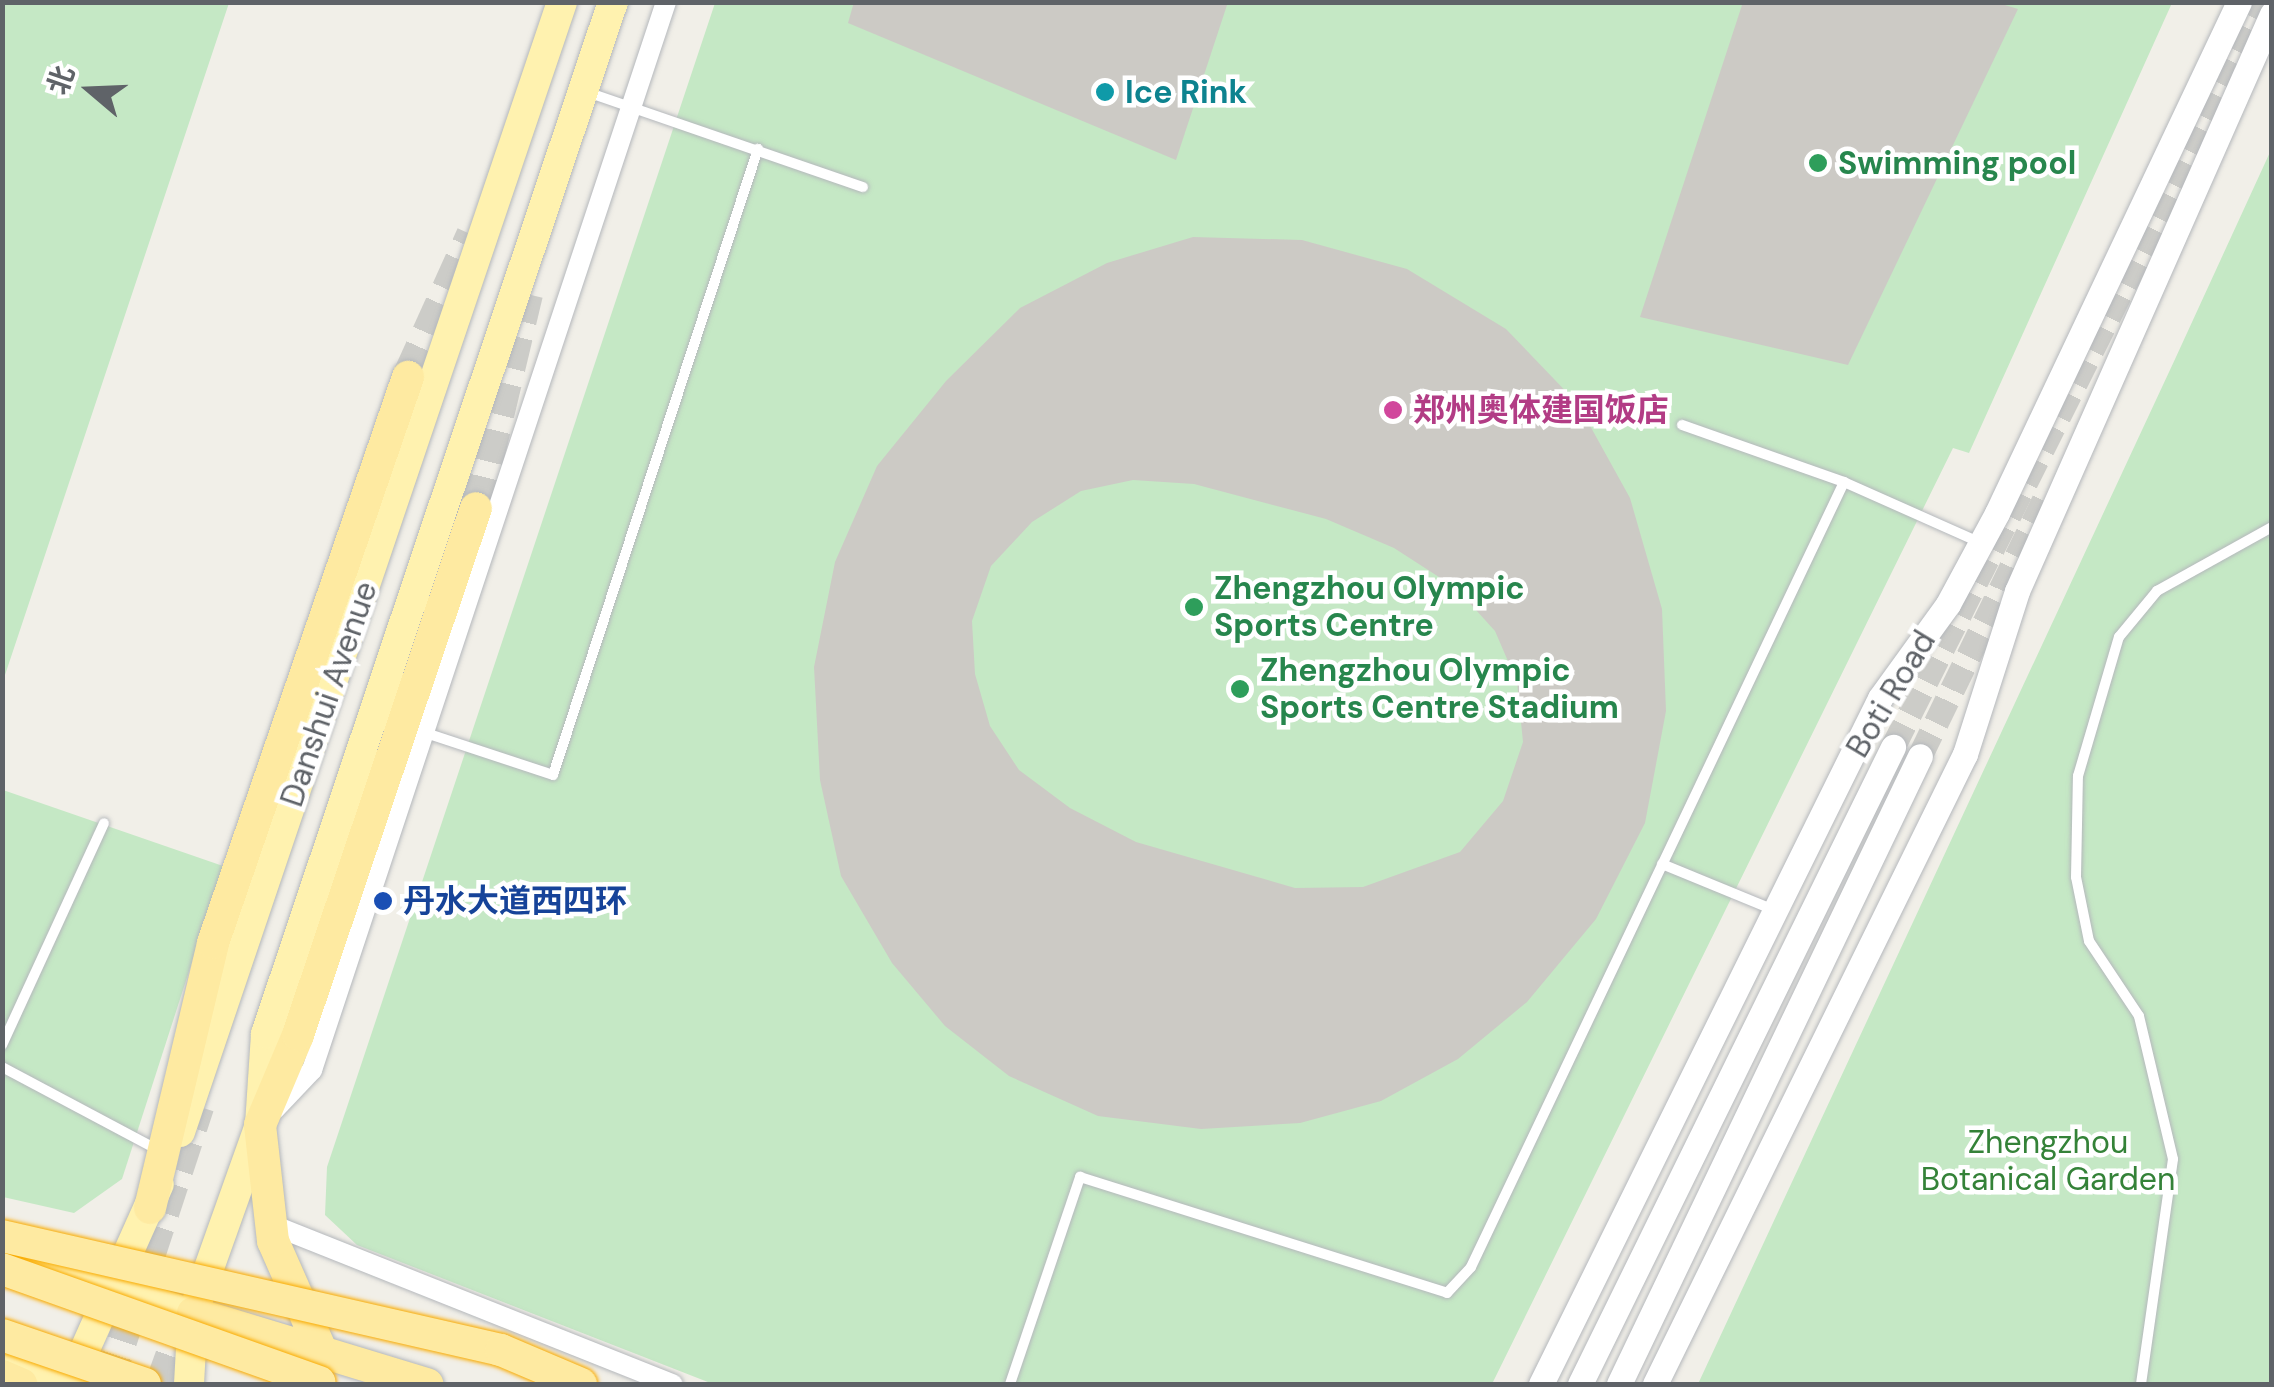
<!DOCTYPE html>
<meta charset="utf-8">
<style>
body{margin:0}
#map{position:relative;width:2274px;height:1387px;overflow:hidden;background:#f1efe8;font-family:"DM Sans","Noto Sans SC",sans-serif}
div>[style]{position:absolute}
.green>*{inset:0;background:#c5e8c5}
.building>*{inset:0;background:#cccac5}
.tertiary-tunnel>*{height:25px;margin-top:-12.5px;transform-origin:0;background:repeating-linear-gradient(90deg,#ccccc8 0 25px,transparent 0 37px)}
.primary-tunnel>*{height:30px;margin-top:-15px;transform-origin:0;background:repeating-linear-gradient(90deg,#ccccc8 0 30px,transparent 0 45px)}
.trunk-tunnel>*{height:32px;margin-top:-16px;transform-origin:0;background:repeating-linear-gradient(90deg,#ccccc8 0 32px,transparent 0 48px)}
.roads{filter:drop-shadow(0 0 2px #b5b8bc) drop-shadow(0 0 2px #b5b8bc)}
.service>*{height:10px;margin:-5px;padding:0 5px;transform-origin:5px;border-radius:5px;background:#fff}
.minor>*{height:20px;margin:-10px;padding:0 10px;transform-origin:10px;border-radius:10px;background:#fff}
.tertiary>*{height:25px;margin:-12.5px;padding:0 12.5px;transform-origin:12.5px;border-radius:12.5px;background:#fff}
.primary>*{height:30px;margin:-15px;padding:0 15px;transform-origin:15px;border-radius:15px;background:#fff2af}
.trunk>*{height:32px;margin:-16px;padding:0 16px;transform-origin:16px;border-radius:16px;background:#feeaa1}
.bridges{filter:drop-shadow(0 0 2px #f9ab00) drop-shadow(0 0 2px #f9ab00)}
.trunk-bridge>*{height:32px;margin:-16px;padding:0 16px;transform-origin:16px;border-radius:16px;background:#feeaa1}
.dots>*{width:28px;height:28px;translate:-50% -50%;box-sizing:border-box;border:5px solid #fff;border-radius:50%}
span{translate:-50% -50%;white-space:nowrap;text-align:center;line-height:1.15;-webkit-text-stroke:9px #fff;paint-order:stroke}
.culture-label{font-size:32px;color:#0d838f;font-weight:700}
.left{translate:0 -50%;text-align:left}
.leisure-label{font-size:32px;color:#27864d;font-weight:700}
.hotel-label{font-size:32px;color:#b23c85;font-weight:700}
.street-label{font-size:32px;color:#5f6368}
.transit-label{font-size:32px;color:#164399;font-weight:700}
.park-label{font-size:32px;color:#348238}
.frame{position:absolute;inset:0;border:5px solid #5f6368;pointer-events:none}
.north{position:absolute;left:40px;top:40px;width:100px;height:100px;-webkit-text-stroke:8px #fff;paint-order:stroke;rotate:289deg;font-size:28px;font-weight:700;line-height:40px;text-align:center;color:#5f6368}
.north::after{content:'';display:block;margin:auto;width:35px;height:45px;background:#5f6368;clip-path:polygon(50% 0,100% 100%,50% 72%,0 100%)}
</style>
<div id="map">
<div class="green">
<i style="clip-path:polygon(3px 2px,229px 3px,3px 681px,2px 3px)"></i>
<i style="clip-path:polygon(715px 3px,2172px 3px,1969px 453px,1953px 448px,1492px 1384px,713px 1384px,357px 1245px,325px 1215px,327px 1167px)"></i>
<i style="clip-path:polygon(2271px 150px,2271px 1384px,1698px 1384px,2176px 357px)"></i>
<i style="clip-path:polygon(3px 790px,223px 866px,122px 1179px,74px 1213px,3px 1197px)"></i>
</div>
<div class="building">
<i style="clip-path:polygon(854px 2px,1228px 2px,1176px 160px,848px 23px)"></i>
<i style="clip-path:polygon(1743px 2px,1995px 2px,2018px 9px,1848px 365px,1640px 317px)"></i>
<i style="clip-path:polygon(evenodd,1193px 237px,1302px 240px,1407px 269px,1506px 329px,1578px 404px,1630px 498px,1662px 609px,1666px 711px,1645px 823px,1596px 919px,1527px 1002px,1458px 1059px,1381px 1101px,1300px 1123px,1201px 1129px,1098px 1116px,1009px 1076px,945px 1026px,892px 963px,841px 876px,820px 780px,814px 667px,835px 562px,877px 466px,946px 381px,1020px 308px,1107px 263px,1193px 237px,1133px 480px,1194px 484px,1326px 519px,1394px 548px,1456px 588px,1495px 631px,1517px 682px,1523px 742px,1503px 801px,1460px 852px,1363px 887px,1295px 888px,1136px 842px,1070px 808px,1019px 770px,990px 726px,975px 674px,972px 621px,991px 566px,1032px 522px,1081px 491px,1133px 480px)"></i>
</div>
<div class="tertiary-tunnel">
<i style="left:1893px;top:747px;width:833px;rotate:-63.4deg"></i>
<i style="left:1920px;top:756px;width:290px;rotate:-64.1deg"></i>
</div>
<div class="primary-tunnel">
<i style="left:108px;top:1384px;width:292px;rotate:-71.8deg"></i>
<i style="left:160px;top:1384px;width:77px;rotate:-70.1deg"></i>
</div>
<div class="trunk-tunnel">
<i style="left:408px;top:377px;width:156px;rotate:-65.7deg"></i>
<i style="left:476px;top:508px;width:220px;rotate:-76.6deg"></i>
</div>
<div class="roads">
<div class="service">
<i style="left:584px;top:91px;width:295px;rotate:19deg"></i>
<i style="left:1682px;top:425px;width:172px;rotate:19.4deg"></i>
<i style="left:423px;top:732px;width:137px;rotate:18.3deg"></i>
<i style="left:553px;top:775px;width:659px;rotate:-71.87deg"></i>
<i style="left:1662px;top:864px;width:121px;rotate:22.3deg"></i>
<i style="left:2px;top:1045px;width:244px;rotate:-65.3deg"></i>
<i style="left:2px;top:1067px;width:179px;rotate:28deg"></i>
<i style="left:1010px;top:1384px;width:219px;rotate:-71.3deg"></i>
<i style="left:1080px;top:1177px;width:385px;rotate:17.5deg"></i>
<i style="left:1447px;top:1293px;width:35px;rotate:-47deg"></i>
<i style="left:1471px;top:1267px;width:869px;rotate:-64.58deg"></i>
<i style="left:1844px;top:482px;width:150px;rotate:24deg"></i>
<i style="left:2141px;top:1384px;width:227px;rotate:-81.9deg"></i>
<i style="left:2173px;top:1159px;width:147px;rotate:-103.4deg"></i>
<i style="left:2139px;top:1016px;width:90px;rotate:-123.7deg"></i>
<i style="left:2089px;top:941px;width:65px;rotate:-101.5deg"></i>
<i style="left:2076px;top:877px;width:101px;rotate:-88.9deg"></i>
<i style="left:2078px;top:776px;width:145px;rotate:-73.6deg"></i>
<i style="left:2119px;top:637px;width:60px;rotate:-50.4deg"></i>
<i style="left:2157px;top:591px;width:132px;rotate:-29.1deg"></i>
</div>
<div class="minor">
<i style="left:275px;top:1109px;width:54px;rotate:-46.5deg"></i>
<i style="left:312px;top:1070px;width:1125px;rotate:-71.66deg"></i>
<i style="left:275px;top:1226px;width:428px;rotate:21.7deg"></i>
</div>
<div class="tertiary">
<i style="left:1541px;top:1384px;width:765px;rotate:-63.7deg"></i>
<i style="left:1880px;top:698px;width:116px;rotate:-54.1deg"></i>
<i style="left:1948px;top:604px;width:103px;rotate:-61.7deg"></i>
<i style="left:1997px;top:513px;width:565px;rotate:-64.66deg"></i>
<i style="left:1580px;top:1384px;width:710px;rotate:-63.83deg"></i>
<i style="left:1619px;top:1384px;width:696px;rotate:-64.39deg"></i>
<i style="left:1655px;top:1384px;width:702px;rotate:-63.8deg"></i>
<i style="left:1965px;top:754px;width:171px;rotate:-72.3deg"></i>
<i style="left:2017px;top:591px;width:631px;rotate:-66.16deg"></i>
</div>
<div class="primary">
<i style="left:180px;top:1132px;width:1193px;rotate:-71.32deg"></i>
<i style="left:2px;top:1253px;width:219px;rotate:17.8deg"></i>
<i style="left:2px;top:1355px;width:96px;rotate:17.7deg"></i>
<i style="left:73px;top:1376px;width:210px;rotate:-65.9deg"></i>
<i style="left:189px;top:1384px;width:71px;rotate:-86.8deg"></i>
<i style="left:193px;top:1313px;width:200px;rotate:-70.4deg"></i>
<i style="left:260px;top:1125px;width:91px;rotate:-86.2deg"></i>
<i style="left:266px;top:1034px;width:1089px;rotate:-71.42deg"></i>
</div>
<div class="trunk">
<i style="left:150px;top:1208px;width:272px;rotate:-76.6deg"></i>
<i style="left:213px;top:943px;width:599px;rotate:-70.99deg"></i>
<i style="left:193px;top:1313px;width:245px;rotate:16.9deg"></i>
<i style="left:320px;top:1348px;width:117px;rotate:-113.7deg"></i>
<i style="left:273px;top:1241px;width:117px;rotate:-96.4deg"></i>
<i style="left:260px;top:1125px;width:98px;rotate:-67.1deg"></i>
<i style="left:298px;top:1035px;width:556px;rotate:-71.34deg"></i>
<i style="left:2px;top:1376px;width:21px;rotate:23deg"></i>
</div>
</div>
<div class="bridges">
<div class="trunk-bridge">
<i style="left:2px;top:1236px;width:512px;rotate:12.87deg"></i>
<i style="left:501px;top:1350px;width:87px;rotate:23deg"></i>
<i style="left:2px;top:1269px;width:337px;rotate:19.6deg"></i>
<i style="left:2px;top:1335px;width:151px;rotate:18.9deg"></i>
</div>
</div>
<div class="dots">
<i style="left:1105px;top:92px;background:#0f9aa8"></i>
<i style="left:1818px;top:163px;background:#2e9e5b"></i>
<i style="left:1393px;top:410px;background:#d1479c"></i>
<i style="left:1194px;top:607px;background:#2e9e5b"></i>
<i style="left:1240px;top:689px;background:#2e9e5b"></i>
<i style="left:383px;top:901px;background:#1a4fb4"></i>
</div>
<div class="culture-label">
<span class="left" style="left:1125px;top:92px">Ice Rink</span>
</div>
<div class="leisure-label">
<span class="left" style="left:1838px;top:163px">Swimming pool</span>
<span class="left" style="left:1214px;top:607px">Zhengzhou Olympic<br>Sports Centre</span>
<span class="left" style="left:1260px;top:689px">Zhengzhou Olympic<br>Sports Centre Stadium</span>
</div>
<div class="hotel-label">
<span class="left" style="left:1413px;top:410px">郑州奥体建国饭店</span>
</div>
<div class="street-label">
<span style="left:329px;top:694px;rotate:-71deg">Danshui Avenue</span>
<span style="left:1891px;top:694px;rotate:-59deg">Boti Road</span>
</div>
<div class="transit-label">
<span class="left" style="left:403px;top:901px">丹水大道西四环</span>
</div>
<div class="park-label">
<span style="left:2048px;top:1161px">Zhengzhou<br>Botanical Garden</span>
</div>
<div class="frame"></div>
<div class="north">北</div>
</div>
